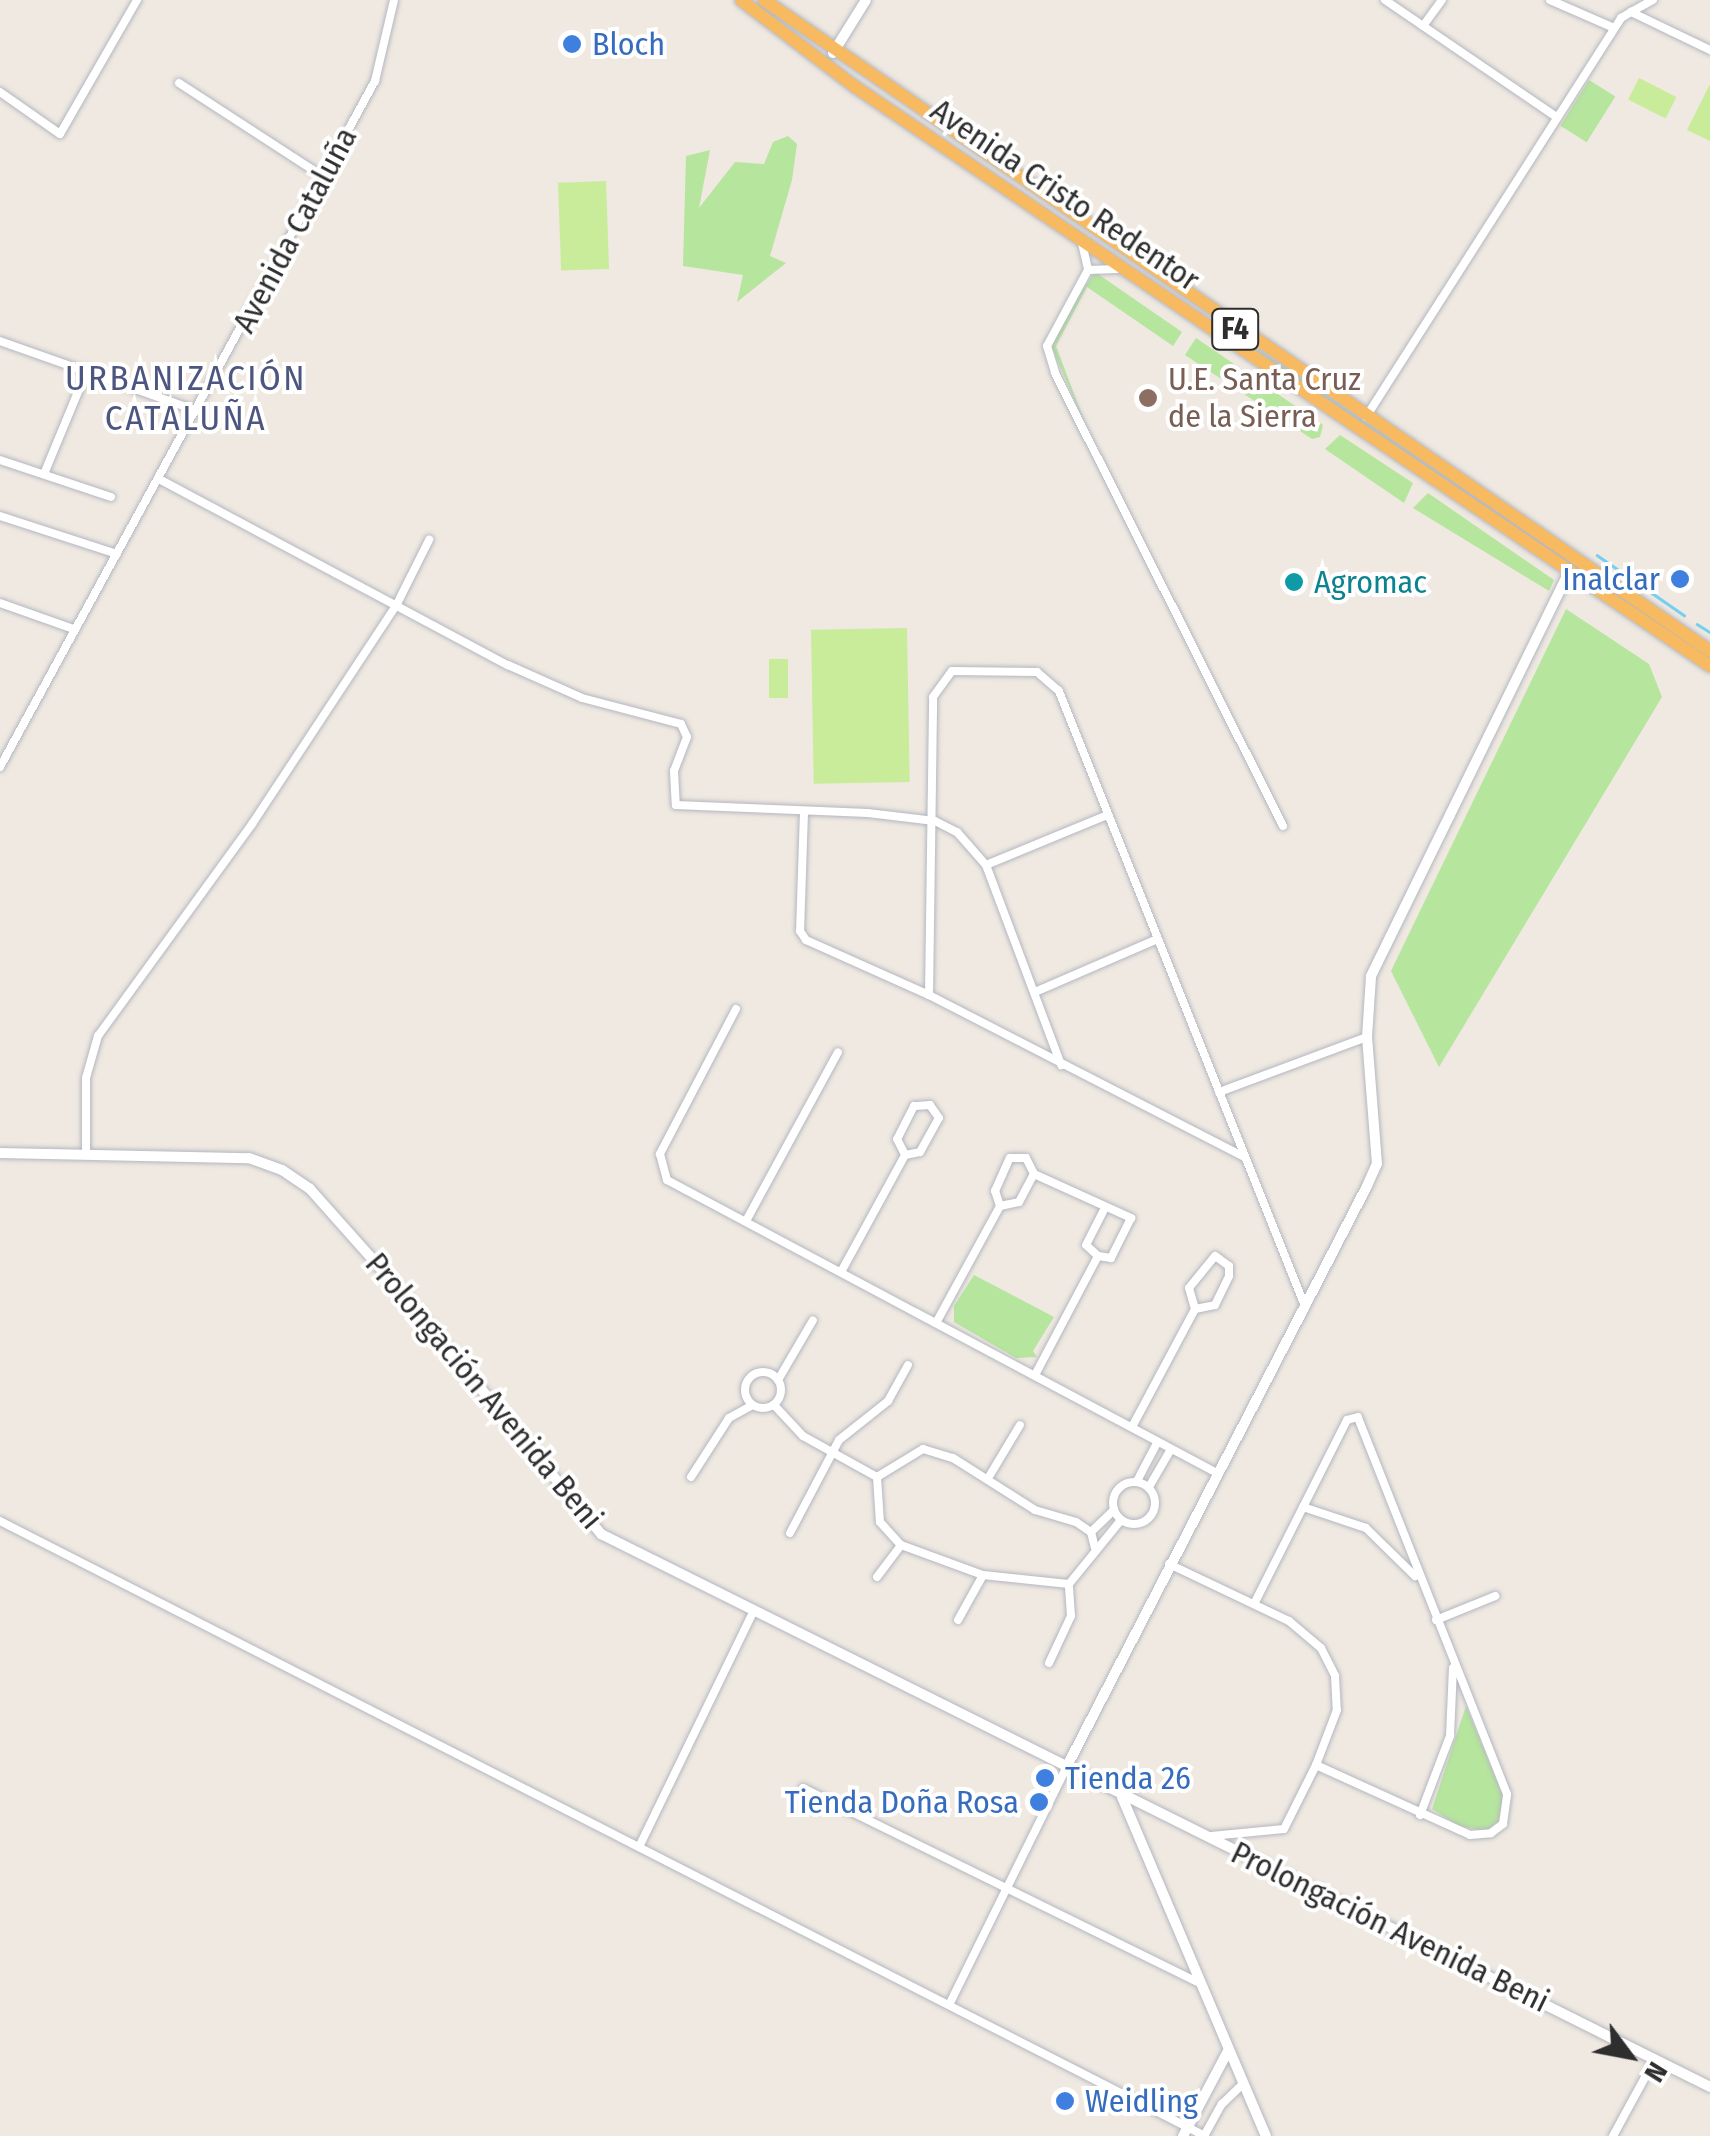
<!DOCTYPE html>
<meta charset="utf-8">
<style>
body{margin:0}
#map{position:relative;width:1710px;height:2136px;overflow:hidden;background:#efe9e1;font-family:"Fira Sans Condensed",sans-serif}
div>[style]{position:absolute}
.green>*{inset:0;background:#b6e59e;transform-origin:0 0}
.pitch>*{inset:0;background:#c9ec9a;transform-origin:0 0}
.stream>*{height:2.5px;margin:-1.25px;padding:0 1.25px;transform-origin:1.25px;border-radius:1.25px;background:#75cff0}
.roads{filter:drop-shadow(0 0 2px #b4b7c1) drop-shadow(0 0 2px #b4b7c1)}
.minor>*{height:8px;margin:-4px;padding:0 4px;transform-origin:4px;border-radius:4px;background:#fff}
.minor>.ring{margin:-4px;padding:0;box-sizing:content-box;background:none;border:8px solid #fff;border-radius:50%}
.tertiary>*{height:10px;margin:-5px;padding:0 5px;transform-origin:5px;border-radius:5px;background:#fff}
.trunk>*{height:12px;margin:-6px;padding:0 6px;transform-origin:6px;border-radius:6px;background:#f8ba60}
.dots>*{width:28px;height:28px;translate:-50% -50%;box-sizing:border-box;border:5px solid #fff;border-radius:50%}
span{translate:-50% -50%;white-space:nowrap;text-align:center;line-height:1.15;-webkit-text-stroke:8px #fff;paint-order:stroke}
.shield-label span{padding:2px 8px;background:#fff;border:2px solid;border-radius:8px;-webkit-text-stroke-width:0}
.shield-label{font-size:30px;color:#2e2e2e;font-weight:700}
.shop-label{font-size:32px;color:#366cbe}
.left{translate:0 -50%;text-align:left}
.right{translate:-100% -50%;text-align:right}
.street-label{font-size:32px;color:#2e2e2e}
.education-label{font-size:32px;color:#785e54}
.culture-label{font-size:32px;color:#0d838f}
.neighbourhood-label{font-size:35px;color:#4d5680;letter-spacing:2.5px}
.north{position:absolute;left:1580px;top:2006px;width:100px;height:100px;-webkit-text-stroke:8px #fff;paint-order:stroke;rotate:122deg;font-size:28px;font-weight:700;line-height:40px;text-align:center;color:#2e2e2e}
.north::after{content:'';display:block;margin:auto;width:35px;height:45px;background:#2e2e2e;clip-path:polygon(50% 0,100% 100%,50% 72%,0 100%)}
</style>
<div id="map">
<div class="green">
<i style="left:1589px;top:80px;width:31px;height:54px;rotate:32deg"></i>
<i style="clip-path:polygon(788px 136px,797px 144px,792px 180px,770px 256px,786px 263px,737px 302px,743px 275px,683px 266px,686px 156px,710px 150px,699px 208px,735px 162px,764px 164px,773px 142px)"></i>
<i style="clip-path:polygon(1095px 272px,1182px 332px,1173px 346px,1087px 287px,1056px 346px,1086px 426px,1052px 348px,1057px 327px)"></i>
<i style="clip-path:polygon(1209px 318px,1280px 364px,1710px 659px,1273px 362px)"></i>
<i style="clip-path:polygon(1196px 338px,1323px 425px,1320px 437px,1312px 439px,1185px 355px)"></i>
<i style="clip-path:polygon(1340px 435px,1413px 483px,1404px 503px,1325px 449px)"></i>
<i style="clip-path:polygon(1428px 493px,1554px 580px,1549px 591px,1413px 508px)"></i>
<i style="clip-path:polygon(1566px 609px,1649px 664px,1662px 697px,1439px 1067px,1391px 971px)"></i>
<i style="clip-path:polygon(974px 1275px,1054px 1317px,1033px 1351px,1037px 1357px,1016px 1358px,954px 1322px,954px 1306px)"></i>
<i style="clip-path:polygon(1466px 1706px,1504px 1798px,1499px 1821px,1485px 1831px,1459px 1826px,1432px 1809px)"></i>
</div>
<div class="pitch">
<i style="left:1639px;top:78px;width:42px;height:24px;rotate:27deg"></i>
<i style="clip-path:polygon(1710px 84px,1710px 141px,1687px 130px)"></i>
<i style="left:606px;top:181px;width:88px;height:48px;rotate:88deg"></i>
<i style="left:907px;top:628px;width:154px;height:96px;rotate:89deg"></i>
<i style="left:769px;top:659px;width:19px;height:39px"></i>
</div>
<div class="stream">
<i style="left:1597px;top:555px;width:106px;rotate:34.6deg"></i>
<i style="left:1697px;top:624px;width:15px;rotate:32deg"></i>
</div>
<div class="roads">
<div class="minor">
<i style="left:1385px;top:0;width:206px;rotate:34.3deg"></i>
<i style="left:1550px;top:0;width:70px;rotate:23.6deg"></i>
<i style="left:1631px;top:12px;width:25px;rotate:-29deg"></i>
<i style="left:1423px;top:26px;width:32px;rotate:-54deg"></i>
<i style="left:179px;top:83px;width:171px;rotate:33deg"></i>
<i style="left:0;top:92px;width:73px;rotate:35deg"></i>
<i style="left:60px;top:134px;width:155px;rotate:-60.1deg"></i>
<i style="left:1082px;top:243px;width:28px;rotate:77deg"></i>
<i style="left:1088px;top:270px;width:86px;rotate:118.3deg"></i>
<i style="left:1047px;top:346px;width:28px;rotate:73deg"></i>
<i style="left:1055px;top:373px;width:507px;rotate:63.28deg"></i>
<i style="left:1088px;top:270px;width:29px;rotate:-2deg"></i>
<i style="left:0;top:341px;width:210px;rotate:19.5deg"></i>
<i style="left:1366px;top:417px;width:474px;rotate:-57.4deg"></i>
<i style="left:1621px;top:18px;width:12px;rotate:-31deg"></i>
<i style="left:1631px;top:12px;width:88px;rotate:25.7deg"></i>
<i style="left:0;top:460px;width:117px;rotate:18.4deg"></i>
<i style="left:44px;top:474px;width:113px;rotate:-67.5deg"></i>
<i style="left:159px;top:479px;width:395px;rotate:28.1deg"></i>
<i style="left:508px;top:665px;width:81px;rotate:24deg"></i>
<i style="left:582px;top:698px;width:102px;rotate:14.7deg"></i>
<i style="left:681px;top:724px;width:14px;rotate:65deg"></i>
<i style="left:687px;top:737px;width:36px;rotate:111deg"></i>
<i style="left:674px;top:771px;width:34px;rotate:87deg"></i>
<i style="left:676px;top:805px;width:192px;rotate:2.4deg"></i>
<i style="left:868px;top:813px;width:67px;rotate:6.8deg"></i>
<i style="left:935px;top:821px;width:25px;rotate:27deg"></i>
<i style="left:957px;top:832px;width:44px;rotate:48.7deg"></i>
<i style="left:986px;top:865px;width:214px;rotate:69.4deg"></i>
<i style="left:0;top:516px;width:123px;rotate:18deg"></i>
<i style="left:0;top:603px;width:78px;rotate:19.4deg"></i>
<i style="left:0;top:767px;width:782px;rotate:-61.34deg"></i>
<i style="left:375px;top:81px;width:83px;rotate:-76.8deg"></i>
<i style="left:804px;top:812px;width:119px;rotate:91.9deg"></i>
<i style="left:800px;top:931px;width:11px;rotate:56deg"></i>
<i style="left:806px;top:940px;width:135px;rotate:24.1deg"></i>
<i style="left:929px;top:995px;width:354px;rotate:27.2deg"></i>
<i style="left:986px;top:865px;width:129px;rotate:-22.4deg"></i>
<i style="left:1035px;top:992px;width:131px;rotate:-23.4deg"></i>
<i style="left:929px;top:995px;width:298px;rotate:-89.2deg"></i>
<i style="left:933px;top:697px;width:32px;rotate:-54deg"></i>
<i style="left:952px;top:671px;width:85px;rotate:0.7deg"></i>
<i style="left:1037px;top:672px;width:29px;rotate:41deg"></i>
<i style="left:1059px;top:691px;width:660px;rotate:68.21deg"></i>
<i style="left:736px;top:1009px;width:164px;rotate:117.7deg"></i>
<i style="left:660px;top:1154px;width:27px;rotate:75deg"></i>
<i style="left:667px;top:1180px;width:621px;rotate:28.05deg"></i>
<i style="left:1219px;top:1092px;width:158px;rotate:-20.4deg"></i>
<i style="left:86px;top:1152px;width:74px;rotate:-90deg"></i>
<i style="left:86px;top:1078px;width:44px;rotate:-74.1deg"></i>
<i style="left:98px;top:1036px;width:262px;rotate:-54deg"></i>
<i style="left:252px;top:824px;width:263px;rotate:-56.6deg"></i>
<i style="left:397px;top:604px;width:72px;rotate:-63.4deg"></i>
<i style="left:1000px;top:1206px;width:19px;rotate:-12deg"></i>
<i style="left:1019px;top:1202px;width:32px;rotate:-62deg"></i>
<i style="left:746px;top:1221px;width:192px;rotate:-61.4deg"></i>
<i style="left:1098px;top:1256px;width:16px;rotate:-137deg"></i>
<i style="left:1086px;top:1245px;width:39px;rotate:-63deg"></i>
<i style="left:841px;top:1272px;width:133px;rotate:-61.3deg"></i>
<i style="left:905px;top:1155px;width:15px;rotate:-11deg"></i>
<i style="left:920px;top:1152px;width:39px;rotate:-61deg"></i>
<i style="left:939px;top:1118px;width:16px;rotate:-125deg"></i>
<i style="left:930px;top:1105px;width:16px;rotate:176deg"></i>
<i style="left:914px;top:1106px;width:37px;rotate:117deg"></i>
<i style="left:897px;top:1139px;width:18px;rotate:63deg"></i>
<i style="left:936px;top:1323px;width:133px;rotate:-61.3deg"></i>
<i style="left:1000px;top:1206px;width:16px;rotate:-108deg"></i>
<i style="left:995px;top:1191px;width:36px;rotate:-66deg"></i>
<i style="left:1010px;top:1158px;width:16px"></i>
<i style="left:1026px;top:1158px;width:18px;rotate:63deg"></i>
<i style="left:1034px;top:1174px;width:107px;rotate:24.4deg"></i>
<i style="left:1131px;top:1218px;width:45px;rotate:116.6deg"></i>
<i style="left:1111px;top:1258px;width:13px;rotate:-171deg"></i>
<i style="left:1098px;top:1256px;width:135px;rotate:117.9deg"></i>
<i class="ring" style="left:745px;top:1372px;width:28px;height:28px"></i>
<i style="left:778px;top:1380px;width:69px;rotate:-59.7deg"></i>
<i style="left:774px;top:1405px;width:42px;rotate:46.9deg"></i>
<i style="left:803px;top:1436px;width:85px;rotate:29deg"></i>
<i style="left:877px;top:1477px;width:45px;rotate:86.2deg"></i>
<i style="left:880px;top:1522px;width:31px;rotate:48deg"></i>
<i style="left:901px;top:1545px;width:87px;rotate:20.1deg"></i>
<i style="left:983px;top:1575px;width:86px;rotate:6deg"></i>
<i style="left:1069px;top:1584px;width:82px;rotate:-50.9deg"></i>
<i style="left:1132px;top:1427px;width:134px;rotate:-61.9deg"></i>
<i style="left:1195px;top:1309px;width:20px;rotate:-11deg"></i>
<i style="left:1215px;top:1305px;width:32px;rotate:-64deg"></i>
<i style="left:1229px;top:1276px;width:10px;rotate:-90deg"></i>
<i style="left:1229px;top:1266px;width:17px;rotate:-144deg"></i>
<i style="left:1215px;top:1256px;width:41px;rotate:129.1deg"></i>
<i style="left:1189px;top:1288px;width:22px;rotate:74deg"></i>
<i style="left:990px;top:1475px;width:58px;rotate:-59deg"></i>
<i style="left:691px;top:1477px;width:70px;rotate:-57.2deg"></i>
<i style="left:729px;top:1418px;width:26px;rotate:-29deg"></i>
<i style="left:877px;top:1477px;width:54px;rotate:-31.3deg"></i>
<i style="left:923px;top:1449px;width:31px;rotate:17deg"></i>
<i style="left:953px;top:1458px;width:97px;rotate:32.4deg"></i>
<i style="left:1035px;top:1510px;width:43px;rotate:16.3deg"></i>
<i style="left:1076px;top:1522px;width:18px;rotate:34deg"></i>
<i style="left:1091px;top:1532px;width:16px;rotate:76deg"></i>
<i style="left:1137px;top:1481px;width:43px;rotate:-62.2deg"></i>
<i class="ring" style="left:1113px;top:1482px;width:34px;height:34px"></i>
<i style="left:1149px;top:1487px;width:44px;rotate:-59.9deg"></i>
<i style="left:1303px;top:1507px;width:66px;rotate:18.4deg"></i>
<i style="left:1366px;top:1528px;width:69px;rotate:44.4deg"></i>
<i style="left:0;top:1521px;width:1353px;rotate:27.04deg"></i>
<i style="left:1091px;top:1532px;width:32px;rotate:-44deg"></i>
<i style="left:790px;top:1533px;width:105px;rotate:-62.2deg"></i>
<i style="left:839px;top:1440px;width:63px;rotate:-38.5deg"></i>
<i style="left:888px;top:1401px;width:41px;rotate:-60.9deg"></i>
<i style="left:1169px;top:1564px;width:133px;rotate:25.4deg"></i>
<i style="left:1289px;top:1621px;width:42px;rotate:40.2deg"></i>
<i style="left:1321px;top:1648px;width:31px;rotate:63deg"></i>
<i style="left:1335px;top:1676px;width:34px;rotate:87deg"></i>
<i style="left:1337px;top:1710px;width:59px;rotate:110.9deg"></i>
<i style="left:1316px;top:1765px;width:169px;rotate:24.4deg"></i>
<i style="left:1470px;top:1835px;width:21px;rotate:-5deg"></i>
<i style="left:1491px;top:1833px;width:15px;rotate:-37deg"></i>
<i style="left:1503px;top:1824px;width:30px;rotate:-82deg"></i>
<i style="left:1507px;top:1794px;width:405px;rotate:-111.6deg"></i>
<i style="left:1358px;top:1417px;width:11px;rotate:165deg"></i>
<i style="left:1347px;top:1420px;width:206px;rotate:116.8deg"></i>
<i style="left:877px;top:1577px;width:40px;rotate:-53deg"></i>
<i style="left:958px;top:1620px;width:51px;rotate:-60.9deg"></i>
<i style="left:1436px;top:1620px;width:64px;rotate:-22.1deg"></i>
<i style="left:1049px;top:1663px;width:52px;rotate:-64.9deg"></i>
<i style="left:1071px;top:1616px;width:32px;rotate:-94deg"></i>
<i style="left:803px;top:1788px;width:440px;rotate:26.2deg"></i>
<i style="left:1420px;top:1815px;width:85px;rotate:-69.2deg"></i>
<i style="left:1450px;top:1736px;width:68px;rotate:-87.5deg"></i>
<i style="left:1211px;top:1836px;width:73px;rotate:-5.5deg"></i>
<i style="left:1284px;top:1829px;width:72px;rotate:-63.4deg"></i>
<i style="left:639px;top:1847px;width:261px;rotate:-64.1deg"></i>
<i style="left:950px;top:2003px;width:262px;rotate:-63.7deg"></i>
<i style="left:1204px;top:2136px;width:37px;rotate:-61deg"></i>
<i style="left:1222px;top:2104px;width:29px;rotate:-44deg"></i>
<i style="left:1613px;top:2136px;width:88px;rotate:-61.4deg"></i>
</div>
<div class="tertiary">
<i style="left:833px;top:53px;width:62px;rotate:-58.1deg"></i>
<i style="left:0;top:1153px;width:249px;rotate:1.2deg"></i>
<i style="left:249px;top:1158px;width:35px;rotate:20deg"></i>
<i style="left:282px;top:1170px;width:34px;rotate:34deg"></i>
<i style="left:310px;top:1189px;width:122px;rotate:48.3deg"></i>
<i style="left:391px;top:1280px;width:330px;rotate:50.4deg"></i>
<i style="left:601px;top:1534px;width:1239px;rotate:26.5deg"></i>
<i style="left:1066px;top:1768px;width:655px;rotate:-62.65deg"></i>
<i style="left:1367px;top:1186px;width:24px;rotate:-66deg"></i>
<i style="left:1377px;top:1164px;width:127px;rotate:-94.5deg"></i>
<i style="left:1367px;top:1037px;width:61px;rotate:-86.2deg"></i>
<i style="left:1371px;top:976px;width:452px;rotate:-63.9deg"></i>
<i style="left:1122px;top:1797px;width:368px;rotate:67deg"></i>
<i style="left:1183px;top:2136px;width:96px;rotate:-62.1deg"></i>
</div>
<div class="trunk">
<i style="left:741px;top:0;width:142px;rotate:37.3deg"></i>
<i style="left:854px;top:86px;width:1034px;rotate:34.12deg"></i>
<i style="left:764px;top:0;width:1148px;rotate:34.53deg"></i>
</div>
</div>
<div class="dots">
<i style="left:572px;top:44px;background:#3f7fe0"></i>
<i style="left:1148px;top:398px;background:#8d6e63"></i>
<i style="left:1680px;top:579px;background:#3f7fe0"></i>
<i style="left:1294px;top:582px;background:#0f9aa8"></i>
<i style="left:1045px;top:1778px;background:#3f7fe0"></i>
<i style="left:1039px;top:1802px;background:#3f7fe0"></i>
<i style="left:1065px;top:2101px;background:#3f7fe0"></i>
</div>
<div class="shield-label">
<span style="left:1235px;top:329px">F4</span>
</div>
<div class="shop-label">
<span class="left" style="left:592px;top:44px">Bloch</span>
<span class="right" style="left:1660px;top:579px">Inalclar</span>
<span class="left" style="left:1065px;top:1778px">Tienda 26</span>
<span class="right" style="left:1019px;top:1802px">Tienda Doña Rosa</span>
<span class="left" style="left:1085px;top:2101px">Weidling</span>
</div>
<div class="street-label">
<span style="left:1065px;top:195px;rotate:34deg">Avenida Cristo Redentor</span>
<span style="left:295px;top:230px;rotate:-62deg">Avenida Cataluña</span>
<span style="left:484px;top:1391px;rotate:50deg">Prolongación Avenida Beni</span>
<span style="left:1390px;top:1927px;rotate:26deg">Prolongación Avenida Beni</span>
</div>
<div class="education-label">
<span class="left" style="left:1168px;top:398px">U.E. Santa Cruz<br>de la Sierra</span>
</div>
<div class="culture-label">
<span class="left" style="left:1314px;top:582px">Agromac</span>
</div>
<div class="neighbourhood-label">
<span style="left:186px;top:398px">URBANIZACIÓN<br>CATALUÑA</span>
</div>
<div class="north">N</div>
</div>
